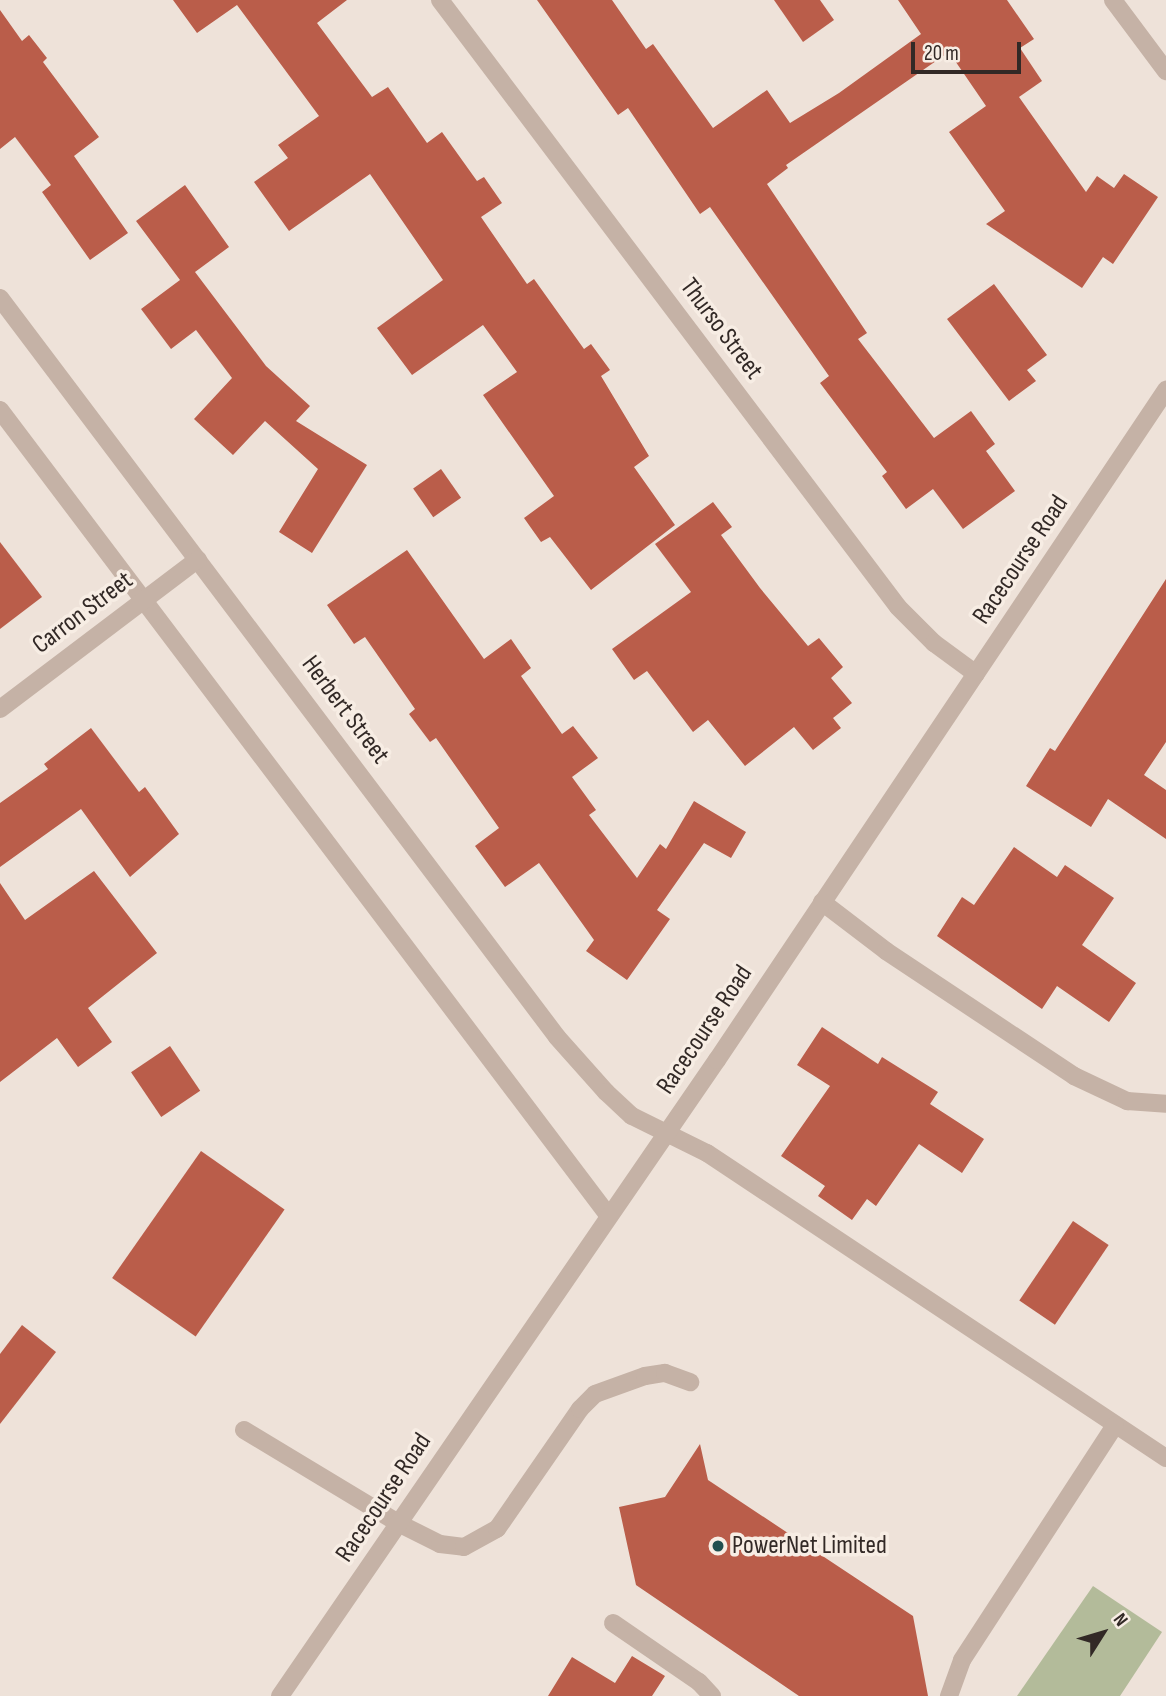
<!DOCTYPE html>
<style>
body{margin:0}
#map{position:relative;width:1166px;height:1696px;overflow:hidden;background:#eee2d9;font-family:"Sofia Sans Condensed",sans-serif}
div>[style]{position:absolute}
.green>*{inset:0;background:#b3bb9a}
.building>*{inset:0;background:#ba5d4a;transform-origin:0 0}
.minor>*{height:18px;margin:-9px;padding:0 9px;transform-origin:9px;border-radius:9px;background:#c5b2a6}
.dots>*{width:19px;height:19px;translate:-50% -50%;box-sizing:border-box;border:4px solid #f7ede4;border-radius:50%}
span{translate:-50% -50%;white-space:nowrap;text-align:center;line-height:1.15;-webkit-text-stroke:7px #f7ede4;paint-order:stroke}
.street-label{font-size:26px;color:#322926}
.poi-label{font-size:26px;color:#322926}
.left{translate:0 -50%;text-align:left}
.north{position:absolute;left:1068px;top:1598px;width:70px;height:70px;-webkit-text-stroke:5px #f7ede4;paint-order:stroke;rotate:53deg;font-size:19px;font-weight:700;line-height:28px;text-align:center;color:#322926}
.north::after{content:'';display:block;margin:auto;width:24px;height:32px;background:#322926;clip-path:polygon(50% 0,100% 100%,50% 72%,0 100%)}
.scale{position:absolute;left:911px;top:42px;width:110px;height:32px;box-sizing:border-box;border:4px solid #322926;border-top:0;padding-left:9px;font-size:21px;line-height:24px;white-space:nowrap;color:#322926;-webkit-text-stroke:5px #f7ede4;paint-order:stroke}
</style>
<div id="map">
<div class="green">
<i style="clip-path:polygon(1093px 1586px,1162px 1632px,1120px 1696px,1017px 1696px)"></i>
</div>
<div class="building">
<i style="clip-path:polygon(173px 0,347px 0,317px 23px,372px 97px,388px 87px,427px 143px,442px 132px,477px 181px,484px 177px,502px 203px,481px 217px,527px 284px,534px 279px,584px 349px,591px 344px,610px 370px,601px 376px,649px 456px,634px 467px,675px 525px,591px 590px,550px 537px,541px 542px,524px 518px,554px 496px,483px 395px,517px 372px,483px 325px,412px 375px,377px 328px,443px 280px,370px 174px,289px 231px,254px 182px,288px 158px,278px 145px,319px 116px,237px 5px,197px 33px)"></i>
<i style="clip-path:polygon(537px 0,612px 0,646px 49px,653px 44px,713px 128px,767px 90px,790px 123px,839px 93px,921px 34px,898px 0,1007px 0,1034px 39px,1020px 48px,1042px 81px,1019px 97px,1086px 192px,1097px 176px,1114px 188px,1124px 174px,1158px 197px,1113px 264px,1103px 257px,1082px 288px,986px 224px,1005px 211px,949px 132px,986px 106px,949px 52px,786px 165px,788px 168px,767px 184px,867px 333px,858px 339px,934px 438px,971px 411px,995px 444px,986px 451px,1015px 491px,963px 529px,933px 489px,906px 509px,882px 476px,887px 472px,820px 383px,829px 376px,710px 207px,700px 214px,628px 108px,618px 115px)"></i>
<i style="clip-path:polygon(774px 0,820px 0,834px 20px,803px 42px)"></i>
<i style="clip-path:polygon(0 10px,22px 41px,29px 35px,47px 58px,43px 62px,99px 137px,74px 156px,128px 233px,90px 260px,42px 192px,51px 185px,15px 137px,0 149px)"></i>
<i style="clip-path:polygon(185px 185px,229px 247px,195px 272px,266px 366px,310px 406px,296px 421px,367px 465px,312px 553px,279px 532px,318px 469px,265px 421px,233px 455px,194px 419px,232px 378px,196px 330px,171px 349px,141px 309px,180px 280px,136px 221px)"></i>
<i style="clip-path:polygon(994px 284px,1047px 355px,1027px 370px,1036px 381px,1009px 401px,947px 319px)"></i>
<i style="left:441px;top:469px;width:35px;height:34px;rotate:55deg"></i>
<i style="clip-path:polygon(713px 502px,732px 527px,721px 535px,760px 588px,808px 646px,819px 638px,843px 667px,831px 678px,852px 703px,833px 718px,841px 728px,813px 750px,794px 727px,745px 766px,708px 720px,693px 732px,647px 671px,634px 680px,612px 649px,691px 592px,655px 544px)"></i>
<i style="clip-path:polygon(0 542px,42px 597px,0 629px)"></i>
<i style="clip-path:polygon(407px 550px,484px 659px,511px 639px,531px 668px,521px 676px,562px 734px,573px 726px,598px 758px,572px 777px,596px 810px,589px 815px,637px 878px,660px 844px,666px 849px,694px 801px,746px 832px,731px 858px,704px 843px,657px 910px,670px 919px,627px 980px,586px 951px,594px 940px,539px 863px,505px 887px,475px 846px,499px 828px,436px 738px,430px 742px,409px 714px,415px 709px,365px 637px,354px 644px,327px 605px)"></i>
<i style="clip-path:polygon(1166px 579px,1166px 742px,1144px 775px,1166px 790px,1166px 839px,1108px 799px,1091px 827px,1026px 786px,1050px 748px,1055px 751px)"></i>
<i style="clip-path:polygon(91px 728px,139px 792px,145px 787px,179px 834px,130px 877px,81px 809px,0 867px,0 803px,48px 769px,44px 764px)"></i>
<i style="clip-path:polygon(1014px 847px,1057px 877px,1065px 865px,1114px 898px,1082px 945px,1136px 983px,1109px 1022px,1057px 986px,1042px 1009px,937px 936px,962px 897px,974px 905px)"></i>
<i style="clip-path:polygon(94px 871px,157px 953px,88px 1008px,112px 1042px,78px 1067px,57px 1038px,0 1082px,0 883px,25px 920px)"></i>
<i style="clip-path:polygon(822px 1027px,878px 1064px,882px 1057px,938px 1092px,930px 1104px,984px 1139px,962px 1173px,919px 1144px,876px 1206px,867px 1199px,852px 1220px,818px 1196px,825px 1186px,781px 1156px,830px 1086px,797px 1065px)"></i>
<i style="left:170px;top:1046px;width:54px;height:47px;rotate:56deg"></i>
<i style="left:201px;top:1151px;width:102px;height:155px;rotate:35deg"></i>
<i style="left:1073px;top:1221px;width:43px;height:96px;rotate:34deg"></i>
<i style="clip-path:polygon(22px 1325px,56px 1352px,0 1424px,0 1354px)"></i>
<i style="clip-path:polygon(700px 1444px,708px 1480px,913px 1616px,928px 1696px,799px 1696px,636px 1585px,619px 1507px,665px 1497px)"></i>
<i style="clip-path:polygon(632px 1656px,665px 1676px,652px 1696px,548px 1696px,572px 1657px,615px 1683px)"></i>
</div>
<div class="minor">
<i style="left:440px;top:0;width:760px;rotate:52.96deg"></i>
<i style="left:898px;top:607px;width:51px;rotate:45deg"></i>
<i style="left:934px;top:643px;width:52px;rotate:36.4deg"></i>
<i style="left:1113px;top:0;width:89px;rotate:53.3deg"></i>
<i style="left:0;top:298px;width:925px;rotate:52.99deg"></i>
<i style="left:557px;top:1037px;width:74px;rotate:48.3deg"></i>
<i style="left:606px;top:1092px;width:35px;rotate:43deg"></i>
<i style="left:632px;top:1116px;width:84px;rotate:26.3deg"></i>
<i style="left:707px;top:1153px;width:551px;rotate:33.6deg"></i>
<i style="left:0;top:410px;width:1009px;rotate:52.94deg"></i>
<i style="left:0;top:709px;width:248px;rotate:-37.1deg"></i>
<i style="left:822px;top:902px;width:81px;rotate:37.4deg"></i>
<i style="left:886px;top:951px;width:226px;rotate:33.6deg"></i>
<i style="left:1074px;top:1076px;width:59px;rotate:25.3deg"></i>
<i style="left:1127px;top:1101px;width:39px;rotate:4deg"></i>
<i style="left:244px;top:1430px;width:180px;rotate:31.1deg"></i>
<i style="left:398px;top:1523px;width:47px;rotate:26.6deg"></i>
<i style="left:440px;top:1544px;width:24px;rotate:7deg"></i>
<i style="left:464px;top:1547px;width:38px;rotate:-29deg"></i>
<i style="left:497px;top:1529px;width:146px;rotate:-55.3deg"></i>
<i style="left:580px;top:1409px;width:21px;rotate:-45deg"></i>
<i style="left:595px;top:1394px;width:53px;rotate:-19.8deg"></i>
<i style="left:645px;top:1376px;width:20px;rotate:-9deg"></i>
<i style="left:665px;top:1373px;width:27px;rotate:20deg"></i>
<i style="left:613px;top:1623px;width:104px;rotate:34.5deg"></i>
<i style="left:699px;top:1682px;width:19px;rotate:47deg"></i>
<i style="left:280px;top:1696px;width:772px;rotate:-55.51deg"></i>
<i style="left:717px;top:1060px;width:807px;rotate:-56.17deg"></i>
<i style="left:949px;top:1696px;width:38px;rotate:-70deg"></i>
<i style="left:962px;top:1660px;width:280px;rotate:-56.9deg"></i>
</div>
<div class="dots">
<i style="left:718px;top:1546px;background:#204f4f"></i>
</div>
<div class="street-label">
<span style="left:721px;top:329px;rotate:53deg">Thurso Street</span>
<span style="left:1021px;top:560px;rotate:-56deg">Racecourse Road</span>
<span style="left:83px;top:613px;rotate:-37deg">Carron Street</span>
<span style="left:345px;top:710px;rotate:53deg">Herbert Street</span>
<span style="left:705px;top:1030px;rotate:-56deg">Racecourse Road</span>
<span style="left:384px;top:1498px;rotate:-56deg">Racecourse Road</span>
</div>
<div class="poi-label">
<span class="left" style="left:732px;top:1546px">PowerNet Limited</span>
</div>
<div class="north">N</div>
<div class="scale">20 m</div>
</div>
